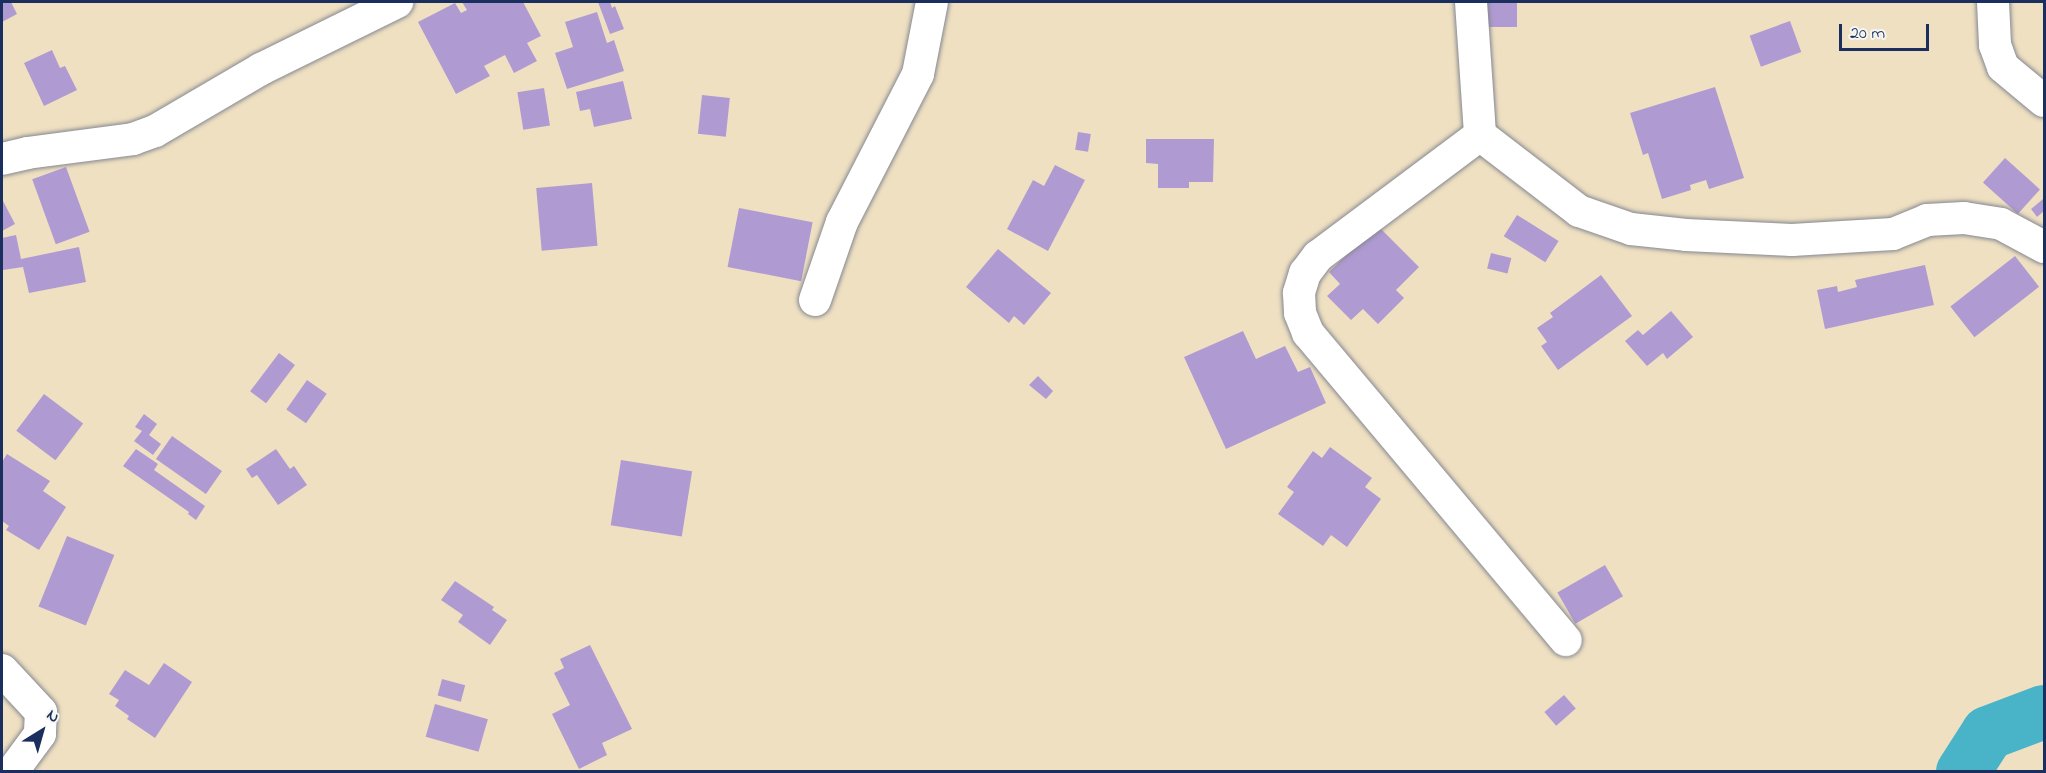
<!DOCTYPE html>
<style>
body{margin:0}
#map{position:relative;width:2046px;height:773px;overflow:hidden;background:#efe0c2;font-family:"Indie Flower",sans-serif}
div>[style]{position:absolute}
.river>*{height:54px;margin:-27px;padding:0 27px;transform-origin:27px;border-radius:27px;background:#49b3c7}
.building>*{inset:0;background:#b09ad2;transform-origin:0 0}
.roads{filter:drop-shadow(0 0 2px #858890) drop-shadow(0 0 2px #858890)}
.minor>*{height:32px;margin:-16px;padding:0 16px;transform-origin:16px;border-radius:16px;background:#fff}
span{translate:-50% -50%;white-space:nowrap;text-align:center;line-height:1.15;-webkit-text-stroke:4.5px #f6f6f2;paint-order:stroke}
.frame{position:absolute;inset:0;border:3px solid #1b2f5e;pointer-events:none}
.north{position:absolute;left:12px;top:701px;width:60px;height:60px;-webkit-text-stroke:4px #f6f6f2;paint-order:stroke;rotate:37deg;font-size:16px;font-weight:700;line-height:24px;text-align:center;color:#1b2f5e}
.north::after{content:'';display:block;margin:auto;width:21px;height:27px;background:#1b2f5e;clip-path:polygon(50% 0,100% 100%,50% 72%,0 100%)}
.scale{position:absolute;left:1839px;top:24px;width:90px;height:27px;box-sizing:border-box;border:3px solid #1b2f5e;border-top:0;padding-left:8px;font-size:18px;line-height:21px;white-space:nowrap;color:#1b2f5e;-webkit-text-stroke:4px #f6f6f2;paint-order:stroke}
</style>
<div id="map">
<div class="river">
<i style="left:1963px;top:772px;width:46px;rotate:-57.3deg"></i>
<i style="left:1988px;top:733px;width:60px;rotate:-20.6deg"></i>
</div>
<div class="building">
<i style="clip-path:polygon(2px 2px,11px 2px,17px 14px,2px 22px)"></i>
<i style="clip-path:polygon(462px 2px,523px 2px,541px 36px,527px 43px,537px 61px,514px 73px,505px 55px,484px 66px,490px 76px,456px 94px,418px 22px,455px 3px,461px 13px,467px 10px)"></i>
<i style="clip-path:polygon(598px 2px,610px 2px,612px 8px,615px 6px,624px 29px,610px 34px)"></i>
<i style="left:1486px;top:2px;width:31px;height:25px"></i>
<i style="clip-path:polygon(597px 12px,607px 43px,614px 40px,624px 71px,567px 89px,555px 53px,573px 47px,565px 22px)"></i>
<i style="left:1790px;top:21px;width:33px;height:43px;rotate:70deg"></i>
<i style="clip-path:polygon(52px 50px,60px 68px,65px 66px,77px 90px,44px 106px,24px 63px)"></i>
<i style="clip-path:polygon(623px 81px,632px 119px,594px 127px,590px 109px,580px 111px,576px 92px)"></i>
<i style="clip-path:polygon(1715px 87px,1744px 178px,1709px 189px,1706px 180px,1690px 185px,1691px 190px,1662px 199px,1648px 153px,1643px 155px,1630px 113px)"></i>
<i style="left:544px;top:88px;width:38px;height:27px;rotate:81deg"></i>
<i style="left:702px;top:95px;width:28px;height:39px;rotate:6deg"></i>
<i style="left:1078px;top:132px;width:13px;height:18px;rotate:9deg"></i>
<i style="clip-path:polygon(1146px 139px,1214px 139px,1213px 182px,1189px 182px,1189px 188px,1158px 188px,1158px 164px,1146px 163px)"></i>
<i style="left:2005px;top:158px;width:47px;height:33px;rotate:42deg"></i>
<i style="clip-path:polygon(1055px 165px,1085px 180px,1048px 251px,1007px 229px,1033px 180px,1044px 186px)"></i>
<i style="left:66px;top:167px;width:69px;height:36px;rotate:70deg"></i>
<i style="left:592px;top:183px;width:63px;height:56px;rotate:85deg"></i>
<i style="clip-path:polygon(2px 199px,15px 224px,2px 231px)"></i>
<i style="clip-path:polygon(2043px 199px,2044px 211px,2037px 217px,2031px 209px)"></i>
<i style="left:739px;top:208px;width:75px;height:60px;rotate:11deg"></i>
<i style="left:1517px;top:215px;width:49px;height:25px;rotate:32deg"></i>
<i style="clip-path:polygon(1377px 225px,1419px 267px,1396px 290px,1404px 298px,1378px 324px,1363px 309px,1351px 320px,1327px 296px,1340px 284px,1329px 272px)"></i>
<i style="clip-path:polygon(16px 235px,21px 259px,79px 247px,86px 282px,29px 293px,23px 267px,3px 270px,2px 238px)"></i>
<i style="clip-path:polygon(998px 249px,1051px 293px,1024px 325px,1014px 316px,1009px 323px,966px 287px)"></i>
<i style="left:1491px;top:253px;width:21px;height:16px;rotate:14deg"></i>
<i style="left:2015px;top:256px;width:39px;height:82px;rotate:52deg"></i>
<i style="clip-path:polygon(1925px 265px,1934px 305px,1825px 329px,1817px 290px,1837px 286px,1838px 292px,1857px 287px,1855px 280px)"></i>
<i style="clip-path:polygon(1601px 275px,1632px 316px,1558px 370px,1541px 346px,1547px 342px,1537px 328px,1553px 317px,1550px 313px)"></i>
<i style="clip-path:polygon(1671px 311px,1693px 337px,1667px 359px,1663px 353px,1647px 366px,1625px 341px,1638px 330px,1643px 335px)"></i>
<i style="clip-path:polygon(1243px 331px,1256px 359px,1285px 346px,1298px 372px,1310px 367px,1326px 403px,1226px 449px,1184px 357px)"></i>
<i style="left:279px;top:353px;width:20px;height:48px;rotate:37deg"></i>
<i style="clip-path:polygon(1038px 376px,1053px 391px,1046px 399px,1029px 385px)"></i>
<i style="left:307px;top:380px;width:24px;height:36px;rotate:35deg"></i>
<i style="left:44px;top:394px;width:49px;height:46px;rotate:37deg"></i>
<i style="clip-path:polygon(144px 414px,157px 424px,149px 435px,161px 444px,153px 455px,134px 441px,142px 431px,135px 427px)"></i>
<i style="left:172px;top:436px;width:61px;height:28px;rotate:35deg"></i>
<i style="clip-path:polygon(1330px 447px,1372px 478px,1365px 487px,1381px 499px,1347px 547px,1331px 535px,1323px 546px,1278px 514px,1294px 492px,1287px 487px,1313px 451px,1322px 458px)"></i>
<i style="clip-path:polygon(136px 449px,158px 464px,154px 470px,205px 506px,196px 520px,188px 514px,189px 512px,123px 466px)"></i>
<i style="clip-path:polygon(276px 449px,290px 469px,294px 466px,307px 485px,278px 505px,257px 475px,252px 478px,246px 469px)"></i>
<i style="clip-path:polygon(7px 454px,50px 481px,43px 491px,66px 507px,39px 550px,6px 530px,9px 526px,2px 521px,2px 462px)"></i>
<i style="left:621px;top:460px;width:72px;height:66px;rotate:9deg"></i>
<i style="left:67px;top:536px;width:51px;height:76px;rotate:22deg"></i>
<i style="left:1605px;top:565px;width:36px;height:55px;rotate:60deg"></i>
<i style="clip-path:polygon(455px 581px,494px 607px,492px 610px,507px 620px,490px 645px,458px 622px,463px 615px,441px 600px)"></i>
<i style="clip-path:polygon(590px 645px,632px 729px,602px 743px,607px 755px,579px 769px,552px 714px,570px 705px,554px 673px,564px 668px,560px 659px)"></i>
<i style="clip-path:polygon(164px 663px,192px 682px,155px 738px,127px 719px,129px 716px,115px 706px,119px 700px,109px 694px,125px 670px,149px 685px)"></i>
<i style="left:442px;top:679px;width:24px;height:17px;rotate:15deg"></i>
<i style="left:1564px;top:695px;width:18px;height:26px;rotate:49deg"></i>
<i style="left:435px;top:704px;width:55px;height:34px;rotate:16deg"></i>
</div>
<div class="roads">
<div class="minor">
<i style="left:1471px;top:2px;width:133px;rotate:86.1deg"></i>
<i style="left:1480px;top:135px;width:125px;rotate:37.5deg"></i>
<i style="left:1579px;top:211px;width:55px;rotate:19.1deg"></i>
<i style="left:1631px;top:229px;width:55px;rotate:6.2deg"></i>
<i style="left:1686px;top:235px;width:106px;rotate:2.7deg"></i>
<i style="left:1792px;top:240px;width:101px;rotate:-3.4deg"></i>
<i style="left:1893px;top:234px;width:37px;rotate:-22deg"></i>
<i style="left:1927px;top:220px;width:37px;rotate:-3deg"></i>
<i style="left:1964px;top:218px;width:37px;rotate:9deg"></i>
<i style="left:2001px;top:224px;width:49px;rotate:28.1deg"></i>
<i style="left:1993px;top:2px;width:43px;rotate:87.3deg"></i>
<i style="left:1995px;top:45px;width:23px;rotate:70deg"></i>
<i style="left:2003px;top:67px;width:53px;rotate:39.7deg"></i>
<i style="left:1480px;top:135px;width:202px;rotate:143.2deg"></i>
<i style="left:1318px;top:256px;width:21px;rotate:127deg"></i>
<i style="left:1305px;top:273px;width:21px;rotate:107deg"></i>
<i style="left:1299px;top:293px;width:20px;rotate:87deg"></i>
<i style="left:1300px;top:313px;width:22px;rotate:68deg"></i>
<i style="left:1308px;top:333px;width:401px;rotate:50deg"></i>
<i style="left:2px;top:159px;width:26px;rotate:-13deg"></i>
<i style="left:27px;top:153px;width:107px;rotate:-7.5deg"></i>
<i style="left:133px;top:139px;width:23px;rotate:-20deg"></i>
<i style="left:155px;top:131px;width:123px;rotate:-30.3deg"></i>
<i style="left:261px;top:69px;width:152px;rotate:-26.2deg"></i>
<i style="left:815px;top:300px;width:83px;rotate:-70.9deg"></i>
<i style="left:842px;top:222px;width:166px;rotate:-62.8deg"></i>
<i style="left:918px;top:74px;width:73px;rotate:-79deg"></i>
<i style="left:2px;top:670px;width:57px;rotate:47.1deg"></i>
<i style="left:41px;top:712px;width:22px;rotate:93deg"></i>
<i style="left:40px;top:734px;width:47px;rotate:126.4deg"></i>
</div>
</div>
<div class="frame"></div>
<div class="north">N</div>
<div class="scale">20 m</div>
</div>
